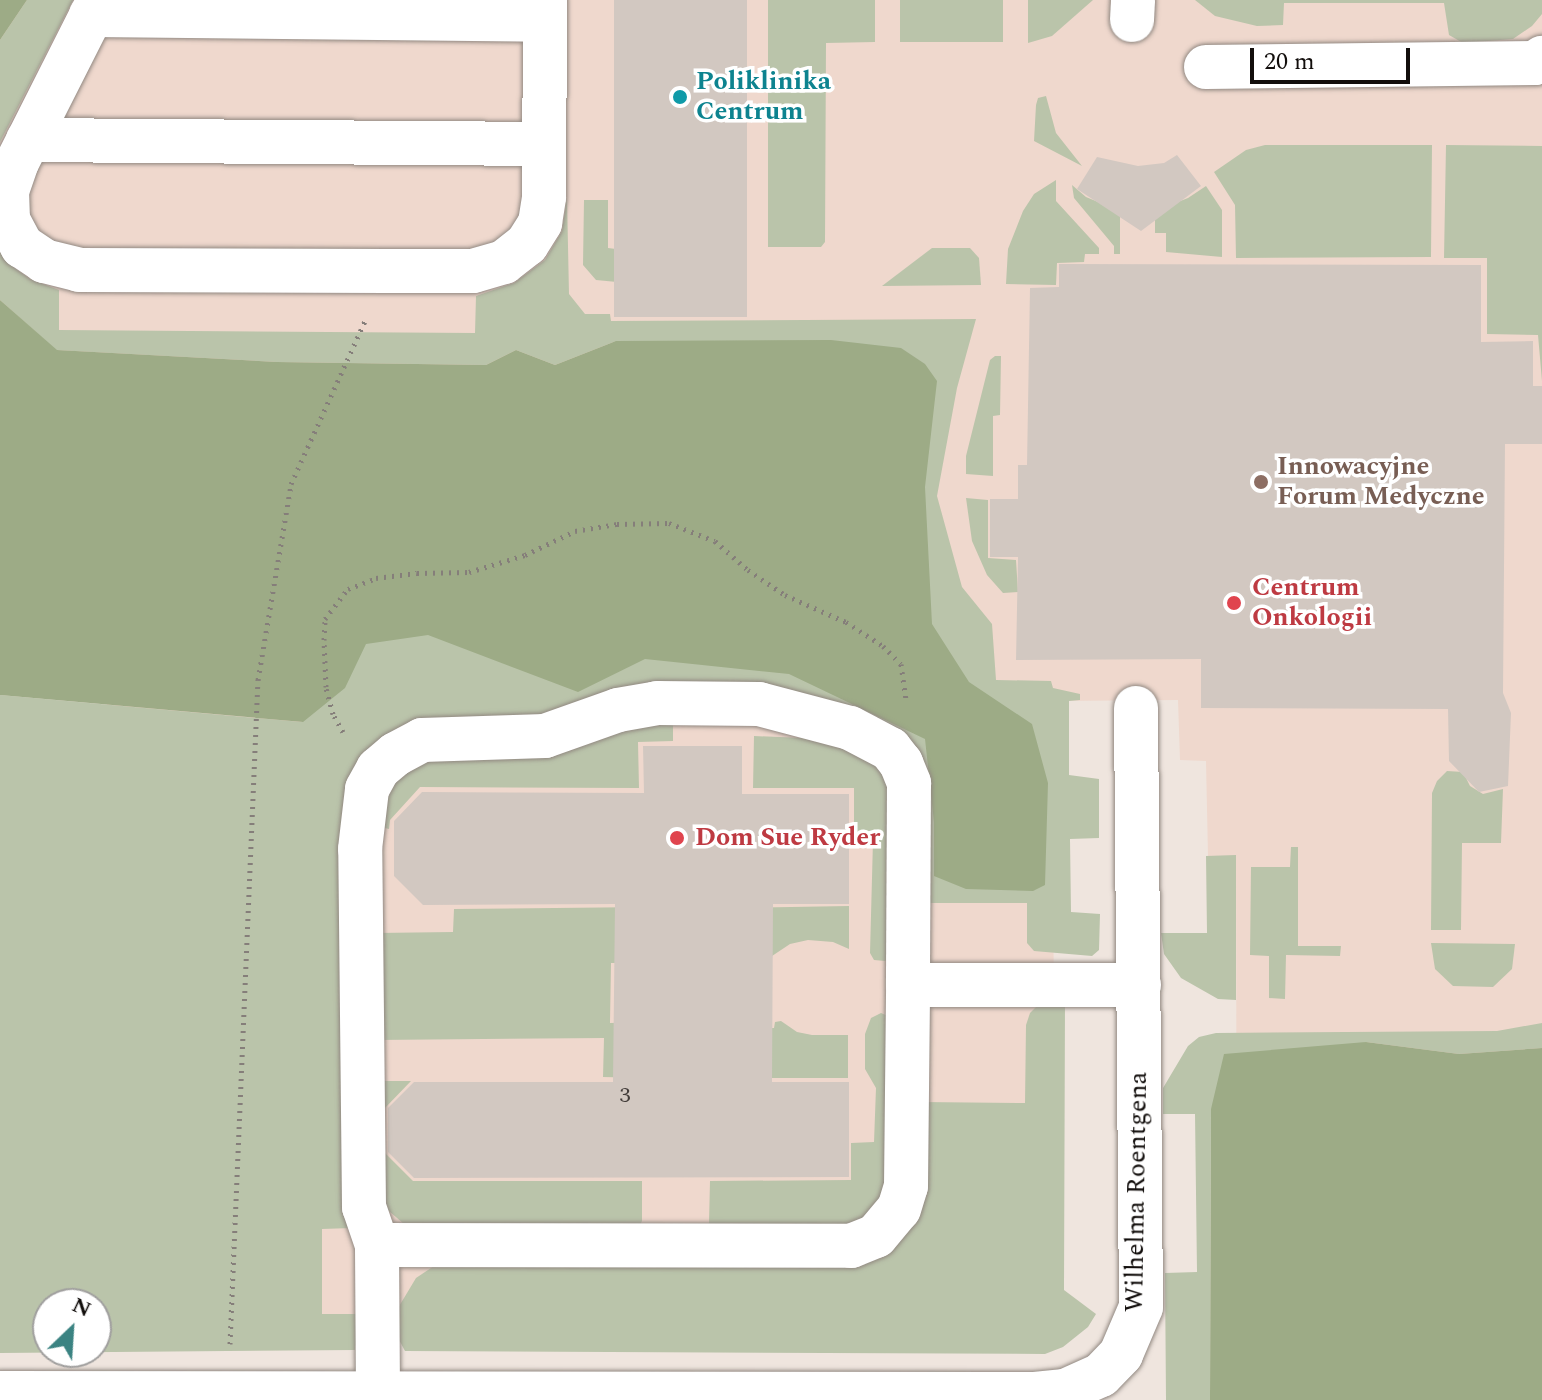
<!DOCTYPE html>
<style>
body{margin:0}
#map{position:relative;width:1542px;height:1400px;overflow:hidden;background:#efe5de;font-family:Spectral,serif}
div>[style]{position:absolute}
.medical>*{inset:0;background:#efd8cd}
.green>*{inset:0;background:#bac4aa;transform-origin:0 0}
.forest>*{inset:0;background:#9dab86}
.building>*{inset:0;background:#d2c8c1;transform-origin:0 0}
.path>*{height:5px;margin-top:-2.5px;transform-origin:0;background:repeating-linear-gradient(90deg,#857e7a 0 2px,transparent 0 8px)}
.roads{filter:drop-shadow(0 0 2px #918881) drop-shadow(0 0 2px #918881)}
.minor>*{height:44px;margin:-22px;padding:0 22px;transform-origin:22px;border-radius:22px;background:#fff}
.dots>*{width:22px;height:22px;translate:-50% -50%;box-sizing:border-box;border:4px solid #fff;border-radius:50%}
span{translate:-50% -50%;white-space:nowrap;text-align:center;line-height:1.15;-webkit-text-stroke:7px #fff;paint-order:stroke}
.number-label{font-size:22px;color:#423c39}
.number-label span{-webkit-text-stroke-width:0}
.culture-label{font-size:26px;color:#0d838f;font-weight:700}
.left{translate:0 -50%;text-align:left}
.education-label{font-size:26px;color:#785e54;font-weight:700}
.health-label{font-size:26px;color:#be3a42;font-weight:700}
.street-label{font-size:26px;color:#120e0c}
.north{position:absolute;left:32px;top:1288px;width:80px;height:80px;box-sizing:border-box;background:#fff;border:2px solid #a09f9e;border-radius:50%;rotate:25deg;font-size:22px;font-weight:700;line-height:32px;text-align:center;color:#120e0c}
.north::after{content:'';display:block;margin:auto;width:28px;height:36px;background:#3b8382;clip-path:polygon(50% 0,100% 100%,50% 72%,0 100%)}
.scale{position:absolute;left:1250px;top:48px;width:160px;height:36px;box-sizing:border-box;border:4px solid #120e0c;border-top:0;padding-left:10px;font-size:24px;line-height:28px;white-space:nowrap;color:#120e0c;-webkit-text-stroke:6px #fff;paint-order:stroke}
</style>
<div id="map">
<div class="medical">
<i style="clip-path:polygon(0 0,1542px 0,1542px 1400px,1237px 1400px,1236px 856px,1208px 856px,1206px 761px,1180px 760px,1178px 700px,1054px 701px,1053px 1299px,292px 1323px,0 347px)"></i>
</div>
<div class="green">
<i style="clip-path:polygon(27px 0,73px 0,0 142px,0 40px)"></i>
<i style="clip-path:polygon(768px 0,875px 0,875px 42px,826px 43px,825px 242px,821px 247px,768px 247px)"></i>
<i style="left:900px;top:0;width:103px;height:42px"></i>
<i style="clip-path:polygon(1028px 0,1093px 0,1052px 36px,1028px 43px)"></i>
<i style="clip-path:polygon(1195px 0,1542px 0,1542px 14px,1532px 26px,1513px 39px,1463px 43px,1449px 35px,1444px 3px,1284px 3px,1283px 25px,1257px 26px,1215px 16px)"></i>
<i style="clip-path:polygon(1046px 96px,1056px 133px,1082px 166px,1034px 141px,1036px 105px,1038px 98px)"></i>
<i style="clip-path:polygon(1265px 145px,1432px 145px,1431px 257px,1236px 258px,1235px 205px,1214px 172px,1246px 150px)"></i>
<i style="clip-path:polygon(1446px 145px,1542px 146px,1542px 381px,1538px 335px,1487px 334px,1487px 258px,1444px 258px)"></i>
<i style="clip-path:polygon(1056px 180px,1056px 201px,1099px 248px,1099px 254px,1085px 254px,1084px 262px,1057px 263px,1056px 285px,1006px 284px,1008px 249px,1023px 211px,1034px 194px)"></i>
<i style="clip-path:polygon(1072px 185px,1086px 197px,1120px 211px,1120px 254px,1114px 254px,1114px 246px,1074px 198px)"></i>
<i style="clip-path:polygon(1206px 186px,1222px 210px,1222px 257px,1166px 252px,1166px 233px,1155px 233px,1155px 211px,1188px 198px)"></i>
<i style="clip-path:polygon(evenodd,567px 198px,569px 294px,585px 314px,610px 314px,611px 321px,976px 319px,957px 388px,937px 496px,962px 587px,992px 624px,996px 680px,1051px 681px,1053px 688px,1080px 694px,1080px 700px,1069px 701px,1069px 775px,1099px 779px,1099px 838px,1070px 839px,1071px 912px,1100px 914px,1099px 950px,1092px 956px,1034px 951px,1027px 943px,1027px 903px,923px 903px,922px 774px,802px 697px,540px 723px,378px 748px,351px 1228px,322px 1229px,322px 1314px,360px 1314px,355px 1350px,0 1353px,0 695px,302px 722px,306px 501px,616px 341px,555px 365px,516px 350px,486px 365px,277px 362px,56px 350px,0 300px,0 252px,9px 264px,30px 279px,59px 290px,59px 330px,475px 333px,476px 296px,514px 283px,545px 260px,562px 231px,567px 198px,48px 1304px,96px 1304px,96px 1352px,48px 1352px,48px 1304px)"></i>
<i style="clip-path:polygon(584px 200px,608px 200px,608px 248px,616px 249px,617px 282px,596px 280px,583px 265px)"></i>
<i style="clip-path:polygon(932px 248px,970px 248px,979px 258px,981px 285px,882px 286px)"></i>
<i style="clip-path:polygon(995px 356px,1001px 356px,1000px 415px,993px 416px,993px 476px,966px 474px,966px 456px,990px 360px)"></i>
<i style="clip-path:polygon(966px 498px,988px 500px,988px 558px,1016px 560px,1018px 592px,1003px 593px,987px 575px,972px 541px)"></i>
<i style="clip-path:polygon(673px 722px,673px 741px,638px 742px,639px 788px,420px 787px,390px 820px,389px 829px,381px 827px,375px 809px,405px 764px)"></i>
<i style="clip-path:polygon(754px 736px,803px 738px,868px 750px,893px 785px,891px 958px,885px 961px,874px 960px,870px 953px,873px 840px,854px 839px,854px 788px,753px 788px)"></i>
<i style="clip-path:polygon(1447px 771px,1463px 772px,1470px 786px,1483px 794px,1503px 789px,1501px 843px,1462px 843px,1461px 930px,1431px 930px,1432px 793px,1437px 781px)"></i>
<i style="clip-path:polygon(1291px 847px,1298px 847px,1298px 946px,1341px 946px,1340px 956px,1286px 955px,1285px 999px,1269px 998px,1269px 956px,1250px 955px,1251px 867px,1290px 867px)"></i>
<i style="clip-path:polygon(1236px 855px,1236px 1000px,1218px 999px,1181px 978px,1164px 954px,1161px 933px,1207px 933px,1206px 856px)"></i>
<i style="clip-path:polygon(849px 906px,849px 949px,833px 942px,808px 940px,790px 944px,772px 956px,737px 908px)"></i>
<i style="clip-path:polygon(648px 907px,649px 963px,611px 963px,610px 1023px,648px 1022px,648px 1078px,603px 1077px,604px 1038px,376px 1040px,376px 933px,453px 932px,454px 909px)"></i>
<i style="clip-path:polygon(1431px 943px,1515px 944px,1512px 969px,1493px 987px,1453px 986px,1435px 969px)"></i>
<i style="clip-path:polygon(1065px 1003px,1064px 1290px,1096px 1314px,1088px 1327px,1063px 1347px,1045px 1354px,405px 1351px,398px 1338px,398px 1308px,416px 1278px,440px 1262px,858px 1260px,921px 1102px,1025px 1103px,1026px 1025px,1030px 1013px,1038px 1005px)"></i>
<i style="clip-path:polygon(881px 1013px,888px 1016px,892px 1183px,862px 1226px,713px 1228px,709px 1223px,710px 1181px,851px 1180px,851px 1143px,874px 1142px,876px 1088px,865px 1069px,865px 1034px,871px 1018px)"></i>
<i style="clip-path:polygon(781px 1021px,797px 1032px,812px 1035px,848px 1035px,848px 1078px,736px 1078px,737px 1029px,774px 1028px,775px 1022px)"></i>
<i style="clip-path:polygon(1542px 1023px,1542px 1048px,1459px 1054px,1366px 1042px,1211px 1109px,1210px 1400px,1166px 1400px,1165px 1273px,1197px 1272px,1195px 1114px,1163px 1114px,1163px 1088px,1188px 1046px,1199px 1037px,1216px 1033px,1497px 1031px)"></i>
<i style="clip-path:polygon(377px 1081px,411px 1081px,384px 1109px,384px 1152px,413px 1181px,642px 1181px,642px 1221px,639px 1227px,404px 1224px,382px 1205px)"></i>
</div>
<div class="forest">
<i style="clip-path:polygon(0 0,27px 0,0 40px)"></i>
<i style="clip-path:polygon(0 300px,57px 350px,277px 362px,486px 365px,516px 350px,555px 365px,616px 341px,831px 340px,901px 348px,925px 364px,937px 381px,925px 487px,932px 624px,969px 682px,1032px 724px,1048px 783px,1045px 885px,1033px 891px,966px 889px,934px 876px,934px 822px,925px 739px,789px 674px,645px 659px,578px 692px,428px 635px,366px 644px,345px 688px,303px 722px,0 695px)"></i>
<i style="clip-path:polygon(1366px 1042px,1459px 1054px,1542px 1048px,1542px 1400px,1210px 1400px,1211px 1109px,1224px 1054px)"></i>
</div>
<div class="building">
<i style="left:614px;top:0;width:133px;height:317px"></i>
<i style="clip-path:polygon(1177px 155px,1201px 186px,1141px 231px,1077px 189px,1097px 157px,1138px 166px,1164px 163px)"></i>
<i style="clip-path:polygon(1059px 264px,1481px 265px,1481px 342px,1533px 341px,1533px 386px,1542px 386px,1542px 444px,1505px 444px,1503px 693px,1511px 713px,1508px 786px,1479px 792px,1449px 761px,1448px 709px,1201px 708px,1201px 659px,1016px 660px,1018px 557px,990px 557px,990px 499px,1018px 499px,1018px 465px,1027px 465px,1030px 288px,1059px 287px)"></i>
<i style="clip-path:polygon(643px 746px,742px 746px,742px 794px,849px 794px,849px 904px,773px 904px,772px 1082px,849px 1082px,849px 1177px,414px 1178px,388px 1152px,388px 1108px,414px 1082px,613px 1082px,615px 904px,423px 905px,394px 876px,394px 821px,422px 792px,644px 793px)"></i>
</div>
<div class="path">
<i style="left:343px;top:732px;width:21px;rotate:-119deg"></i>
<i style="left:333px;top:714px;width:28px;rotate:-105deg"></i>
<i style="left:326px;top:687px;width:47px;rotate:-92.4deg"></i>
<i style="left:324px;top:640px;width:21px;rotate:-87deg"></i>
<i style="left:325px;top:619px;width:38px;rotate:-53deg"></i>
<i style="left:348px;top:589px;width:30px;rotate:-21deg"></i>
<i style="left:376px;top:578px;width:41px;rotate:-7deg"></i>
<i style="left:417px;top:573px;width:52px;rotate:-1.1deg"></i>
<i style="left:469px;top:572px;width:59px;rotate:-16.9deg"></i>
<i style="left:525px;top:555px;width:55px;rotate:-25.6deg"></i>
<i style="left:575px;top:531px;width:43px;rotate:-9.5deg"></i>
<i style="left:617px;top:524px;width:52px;rotate:-1.1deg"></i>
<i style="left:669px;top:523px;width:49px;rotate:21.4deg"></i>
<i style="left:715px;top:541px;width:44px;rotate:41.3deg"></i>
<i style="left:748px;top:570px;width:45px;rotate:34deg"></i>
<i style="left:785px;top:595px;width:67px;rotate:23.9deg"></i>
<i style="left:846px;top:622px;width:44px;rotate:33deg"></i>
<i style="left:883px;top:646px;width:25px;rotate:45deg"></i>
<i style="left:901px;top:664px;width:36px;rotate:82deg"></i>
<i style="left:230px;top:1344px;width:665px;rotate:-87.59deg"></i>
<i style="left:258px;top:680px;width:199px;rotate:-80.4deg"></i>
<i style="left:291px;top:484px;width:179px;rotate:-65.6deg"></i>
</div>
<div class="roads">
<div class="minor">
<i style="left:99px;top:0;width:182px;rotate:116.8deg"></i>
<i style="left:17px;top:162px;width:31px;rotate:109deg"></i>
<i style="left:7px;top:191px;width:29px;rotate:88deg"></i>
<i style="left:8px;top:220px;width:30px;rotate:62deg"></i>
<i style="left:22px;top:246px;width:27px;rotate:34deg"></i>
<i style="left:44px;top:261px;width:36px;rotate:14deg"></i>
<i style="left:79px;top:270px;width:308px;rotate:0.2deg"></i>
<i style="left:387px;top:271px;width:86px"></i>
<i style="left:473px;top:271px;width:32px;rotate:-16deg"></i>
<i style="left:504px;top:262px;width:29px;rotate:-38deg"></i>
<i style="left:527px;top:244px;width:25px;rotate:-58deg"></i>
<i style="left:540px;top:223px;width:26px;rotate:-81deg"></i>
<i style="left:544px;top:197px;width:197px;rotate:-89.7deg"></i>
<i style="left:91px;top:15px;width:454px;rotate:0.6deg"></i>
<i style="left:1132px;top:20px;width:20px;rotate:-87deg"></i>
<i style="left:1206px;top:67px;width:329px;rotate:-0.7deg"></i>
<i style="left:1535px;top:63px;width:9px;rotate:-36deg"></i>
<i style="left:28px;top:140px;width:516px;rotate:0.44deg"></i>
<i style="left:377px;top:1245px;width:474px;rotate:0.1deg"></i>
<i style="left:851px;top:1246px;width:27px;rotate:-22deg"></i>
<i style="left:876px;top:1236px;width:35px;rotate:-50deg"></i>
<i style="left:899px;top:1209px;width:24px;rotate:-73deg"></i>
<i style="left:906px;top:1186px;width:201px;rotate:-89.4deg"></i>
<i style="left:378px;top:1392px;width:147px;rotate:-90.4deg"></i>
<i style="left:377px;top:1245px;width:40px;rotate:-108.9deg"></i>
<i style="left:364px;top:1207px;width:358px;rotate:-90.6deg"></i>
<i style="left:360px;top:849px;width:60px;rotate:-83.3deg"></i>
<i style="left:367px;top:789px;width:23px;rotate:-61deg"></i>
<i style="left:378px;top:769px;width:23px;rotate:-40deg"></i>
<i style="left:396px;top:754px;width:30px;rotate:-28deg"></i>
<i style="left:422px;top:740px;width:123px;rotate:-1.9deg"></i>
<i style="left:545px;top:736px;width:77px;rotate:-19.6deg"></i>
<i style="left:618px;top:710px;width:40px;rotate:-10deg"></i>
<i style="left:657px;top:703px;width:102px;rotate:0.6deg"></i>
<i style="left:759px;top:704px;width:94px;rotate:14.8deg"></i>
<i style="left:850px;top:728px;width:45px;rotate:27.7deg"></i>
<i style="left:890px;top:749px;width:18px;rotate:52deg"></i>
<i style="left:901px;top:763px;width:22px;rotate:68deg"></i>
<i style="left:909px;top:783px;width:202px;rotate:90.3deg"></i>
<i style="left:908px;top:985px;width:231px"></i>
<i style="left:0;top:1393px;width:1035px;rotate:0.06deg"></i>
<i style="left:1035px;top:1394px;width:30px;rotate:-6deg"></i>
<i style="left:1065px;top:1391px;width:39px;rotate:-24deg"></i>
<i style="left:1101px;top:1375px;width:29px;rotate:-46deg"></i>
<i style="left:1121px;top:1354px;width:51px;rotate:-66.9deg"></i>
<i style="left:1141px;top:1307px;width:599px;rotate:-90.48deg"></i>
</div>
</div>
<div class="dots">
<i style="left:680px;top:97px;background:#0f9aa8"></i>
<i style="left:1261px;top:482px;background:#8d6e63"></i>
<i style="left:1234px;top:603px;background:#e0444e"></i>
<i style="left:677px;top:838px;background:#e0444e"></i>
</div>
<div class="number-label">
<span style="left:625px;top:1096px">3</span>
</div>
<div class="culture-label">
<span class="left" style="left:696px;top:97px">Poliklinika<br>Centrum</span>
</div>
<div class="education-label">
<span class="left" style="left:1277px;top:482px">Innowacyjne<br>Forum Medyczne</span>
</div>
<div class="health-label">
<span class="left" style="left:1252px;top:603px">Centrum<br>Onkologii</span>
<span class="left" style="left:695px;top:838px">Dom Sue Ryder</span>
</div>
<div class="street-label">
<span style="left:1137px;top:1192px;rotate:-89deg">Wilhelma Roentgena</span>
</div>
<div class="north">N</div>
<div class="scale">20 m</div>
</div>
